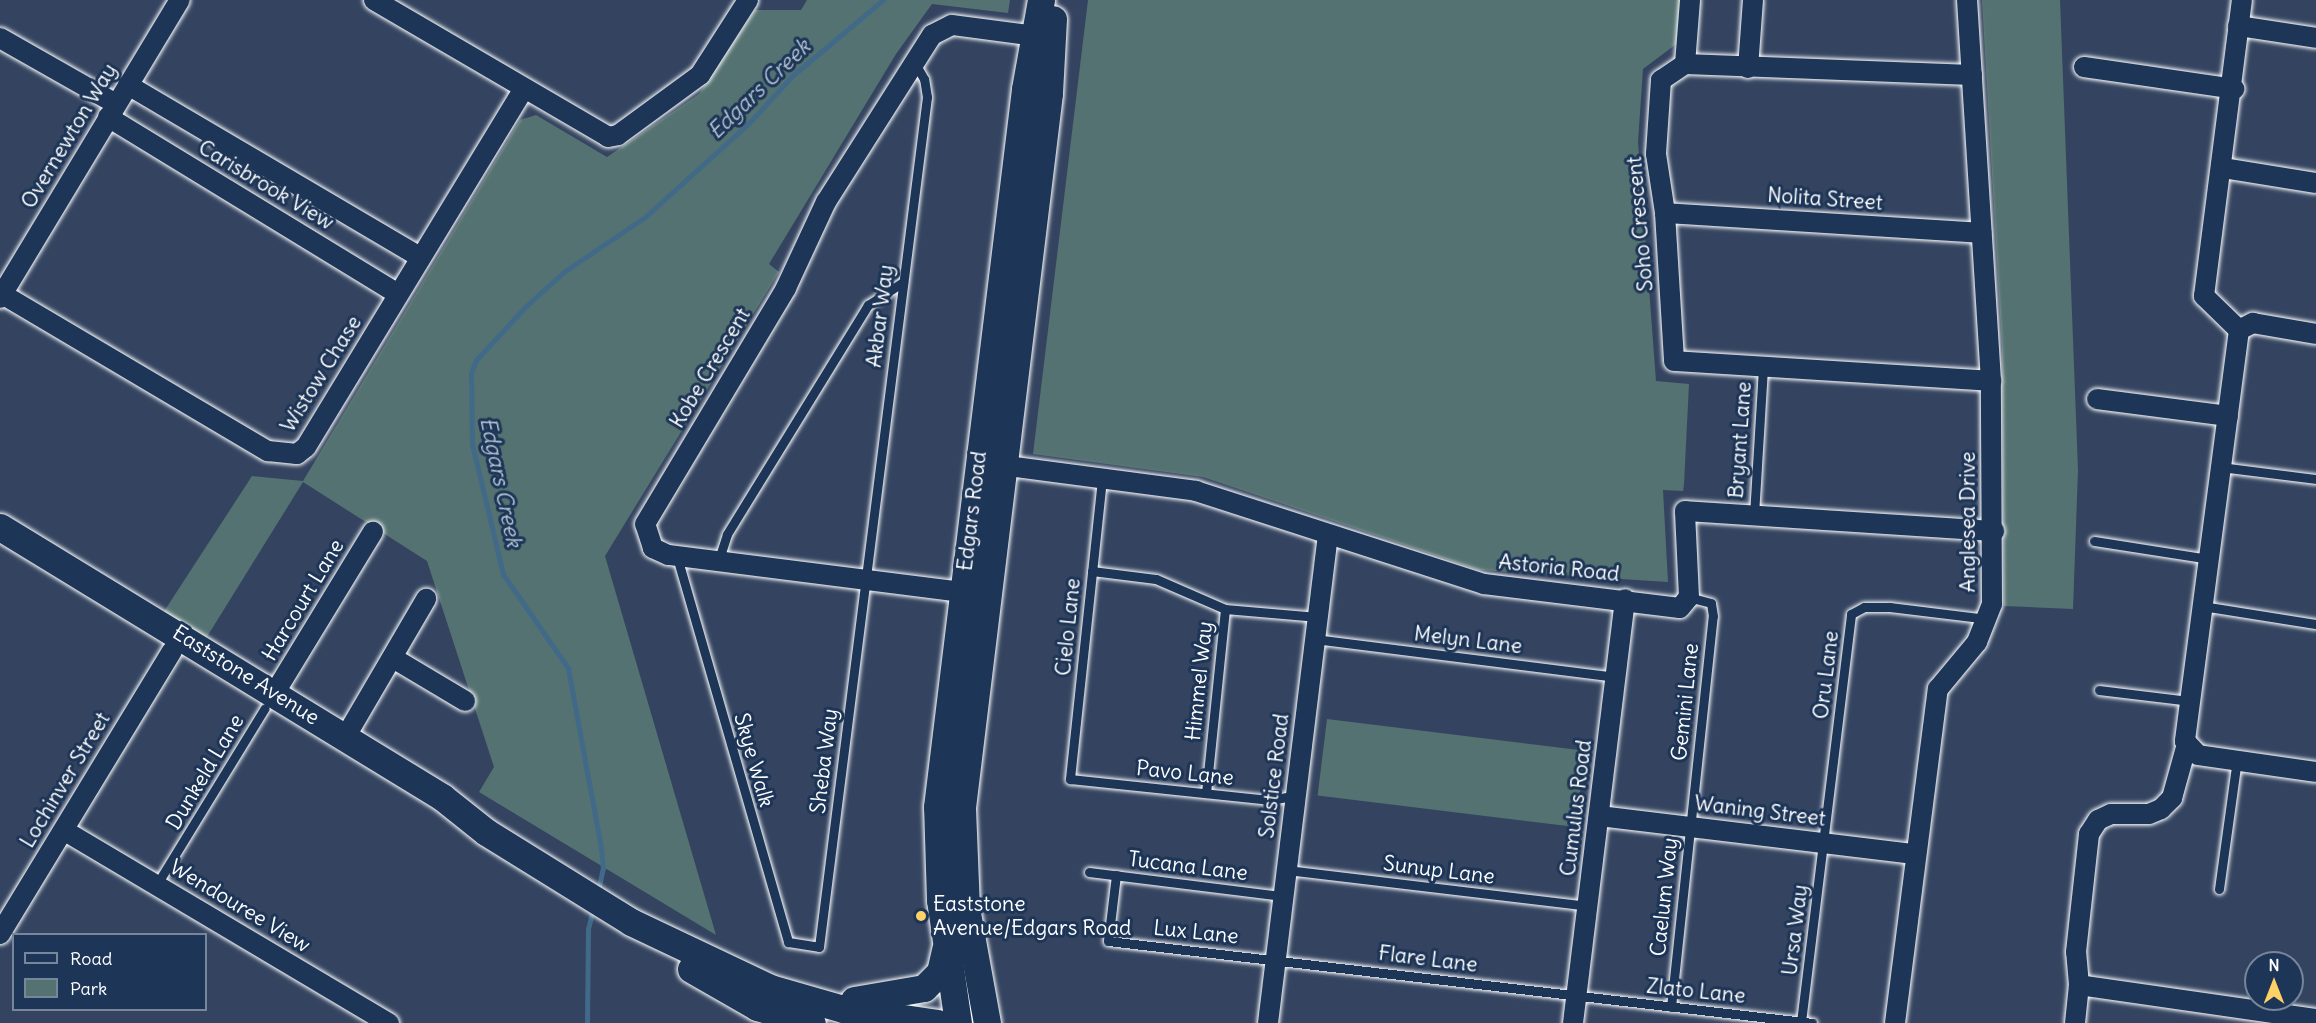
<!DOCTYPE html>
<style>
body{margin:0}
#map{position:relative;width:2316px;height:1023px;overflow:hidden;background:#344460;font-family:Delius,sans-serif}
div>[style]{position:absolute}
.green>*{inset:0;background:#547271;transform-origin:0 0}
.stream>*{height:5px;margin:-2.5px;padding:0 2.5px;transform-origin:2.5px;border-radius:2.5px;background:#416a89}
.roads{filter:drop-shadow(0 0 2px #fff) drop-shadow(0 0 2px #fff)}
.lane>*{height:9px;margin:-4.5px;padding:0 4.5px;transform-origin:4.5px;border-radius:4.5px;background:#1d3557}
.street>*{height:20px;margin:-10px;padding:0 10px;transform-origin:10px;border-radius:10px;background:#1d3557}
.secondary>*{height:27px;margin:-13.5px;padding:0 13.5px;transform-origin:13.5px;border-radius:13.5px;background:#1d3557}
.dots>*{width:16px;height:16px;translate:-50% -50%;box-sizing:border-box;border:3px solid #1d3557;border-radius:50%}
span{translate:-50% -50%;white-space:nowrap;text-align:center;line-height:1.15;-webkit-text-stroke:6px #1d3557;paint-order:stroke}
.street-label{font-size:21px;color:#fff}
.poi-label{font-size:21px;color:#fff}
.left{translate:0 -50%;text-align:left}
.water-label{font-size:22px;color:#b3c3d0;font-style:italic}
.legend{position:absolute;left:12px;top:933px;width:195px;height:78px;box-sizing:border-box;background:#1d3557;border:2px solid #77869a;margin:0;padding:8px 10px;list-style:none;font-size:18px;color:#fff}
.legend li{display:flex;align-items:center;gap:12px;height:30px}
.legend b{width:30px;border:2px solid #77869a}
.north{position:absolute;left:2244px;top:951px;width:60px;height:60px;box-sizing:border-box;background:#1d3557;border:2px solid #77869a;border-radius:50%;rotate:0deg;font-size:16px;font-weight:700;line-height:24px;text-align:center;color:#fff}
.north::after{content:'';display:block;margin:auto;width:21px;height:27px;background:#ffd166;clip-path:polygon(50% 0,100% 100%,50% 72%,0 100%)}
</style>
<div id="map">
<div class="green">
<i style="clip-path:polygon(807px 0,1010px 0,1008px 13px,932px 4px,896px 54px,769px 264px,779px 272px,605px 556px,716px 935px,479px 792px,494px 767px,427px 561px,303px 482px,205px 640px,163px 613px,252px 476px,303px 481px,520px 120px,536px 115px,607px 157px,699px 94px,755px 10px,801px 10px)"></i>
<i style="clip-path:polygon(1088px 0,1682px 0,1679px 42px,1643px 69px,1638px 142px,1656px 381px,1689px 384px,1684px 484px,1683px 491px,1663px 490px,1668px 582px,1479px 570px,1203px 477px,1033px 454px)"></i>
<i style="clip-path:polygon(1982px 0,2060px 0,2078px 470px,2073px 609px,2004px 606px,2002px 347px)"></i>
<i style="left:1327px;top:719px;width:260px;height:77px;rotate:7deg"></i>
</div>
<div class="stream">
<i style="left:598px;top:891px;width:24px;rotate:-78deg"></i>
<i style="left:603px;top:868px;width:20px;rotate:-96deg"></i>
<i style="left:601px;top:848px;width:183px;rotate:-100.4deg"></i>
<i style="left:568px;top:668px;width:114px;rotate:-124.7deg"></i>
<i style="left:503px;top:574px;width:134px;rotate:-103.4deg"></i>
<i style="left:472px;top:444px;width:71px;rotate:-90.8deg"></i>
<i style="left:471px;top:373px;width:14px;rotate:-69deg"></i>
<i style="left:476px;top:360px;width:75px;rotate:-47.2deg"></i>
<i style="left:527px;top:305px;width:51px;rotate:-41.8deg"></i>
<i style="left:565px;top:271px;width:97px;rotate:-34deg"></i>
<i style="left:645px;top:217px;width:140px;rotate:-42.1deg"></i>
<i style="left:749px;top:123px;width:64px;rotate:-47.5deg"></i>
<i style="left:792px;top:76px;width:119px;rotate:-39.9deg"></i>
<i style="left:587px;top:1023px;width:94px;rotate:-89.4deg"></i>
<i style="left:588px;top:929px;width:21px;rotate:-76deg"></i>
</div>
<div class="roads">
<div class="lane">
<i style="left:2221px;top:467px;width:96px;rotate:7.2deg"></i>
<i style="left:1102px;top:479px;width:302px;rotate:96.1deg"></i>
<i style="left:1070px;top:779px;width:202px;rotate:6deg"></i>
<i style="left:1271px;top:800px;width:25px;rotate:-11deg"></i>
<i style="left:1754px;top:515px;width:148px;rotate:-86.5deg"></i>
<i style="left:2094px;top:541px;width:116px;rotate:8.9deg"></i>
<i style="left:677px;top:557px;width:401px;rotate:73.9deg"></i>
<i style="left:788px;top:942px;width:31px;rotate:9deg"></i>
<i style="left:819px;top:947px;width:857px;rotate:-82.76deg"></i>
<i style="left:927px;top:97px;width:18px;rotate:-99deg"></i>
<i style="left:924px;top:79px;width:20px;rotate:-120deg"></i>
<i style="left:718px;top:562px;width:29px;rotate:-72deg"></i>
<i style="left:727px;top:534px;width:269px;rotate:-58.4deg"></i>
<i style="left:868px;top:305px;width:42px;rotate:-33.3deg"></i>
<i style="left:1092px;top:571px;width:64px;rotate:7.1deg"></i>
<i style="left:1156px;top:579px;width:75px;rotate:23.5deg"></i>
<i style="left:1225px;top:609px;width:93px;rotate:4.9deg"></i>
<i style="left:2202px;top:606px;width:115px;rotate:9deg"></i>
<i style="left:1315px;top:639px;width:303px;rotate:7.2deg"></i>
<i style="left:2099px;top:690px;width:92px;rotate:6.9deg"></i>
<i style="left:1206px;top:793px;width:185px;rotate:-84.1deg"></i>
<i style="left:1287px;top:870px;width:303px;rotate:6.8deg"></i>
<i style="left:1089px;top:872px;width:195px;rotate:7.1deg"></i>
<i style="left:1116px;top:875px;width:66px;rotate:96.9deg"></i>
<i style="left:1108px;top:941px;width:709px;rotate:6.64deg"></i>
<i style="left:157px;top:884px;width:206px;rotate:-58.5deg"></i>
<i style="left:2219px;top:889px;width:130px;rotate:-82.1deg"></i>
<i style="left:1671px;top:1007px;width:393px;rotate:-83.9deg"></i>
<i style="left:1713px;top:616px;width:13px;rotate:-99deg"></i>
<i style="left:1711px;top:603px;width:23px;rotate:-165deg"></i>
<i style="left:1801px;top:1022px;width:411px;rotate:-83deg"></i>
<i style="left:1851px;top:614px;width:15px;rotate:-28deg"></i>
<i style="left:1864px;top:607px;width:26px"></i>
<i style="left:1890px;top:607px;width:99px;rotate:7deg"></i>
</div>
<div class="street">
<i style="left:374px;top:0;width:271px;rotate:30.3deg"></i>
<i style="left:608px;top:137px;width:10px;rotate:-11deg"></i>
<i style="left:618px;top:135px;width:102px;rotate:-36.2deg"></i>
<i style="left:700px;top:75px;width:89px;rotate:-57.4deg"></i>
<i style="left:2238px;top:26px;width:79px;rotate:8.7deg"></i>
<i style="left:0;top:38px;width:133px;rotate:29.6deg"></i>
<i style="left:1685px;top:64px;width:64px;rotate:-85.5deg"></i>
<i style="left:2084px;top:67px;width:152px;rotate:8.3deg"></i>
<i style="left:1748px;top:68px;width:68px;rotate:-85.8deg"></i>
<i style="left:1972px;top:75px;width:287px;rotate:-177.8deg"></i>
<i style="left:1685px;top:64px;width:29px;rotate:146deg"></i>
<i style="left:1661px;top:80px;width:74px;rotate:93.9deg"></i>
<i style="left:1656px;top:154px;width:60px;rotate:81.3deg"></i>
<i style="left:1665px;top:213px;width:148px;rotate:86.5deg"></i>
<i style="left:1674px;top:361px;width:318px;rotate:3.6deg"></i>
<i style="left:128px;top:85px;width:339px;rotate:30.5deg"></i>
<i style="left:108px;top:117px;width:340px;rotate:31.4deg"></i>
<i style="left:2223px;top:168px;width:94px;rotate:9.2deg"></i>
<i style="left:1665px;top:213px;width:317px;rotate:3.6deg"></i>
<i style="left:2px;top:294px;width:309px;rotate:30.6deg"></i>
<i style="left:268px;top:451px;width:29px;rotate:6deg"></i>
<i style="left:297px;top:454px;width:11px;rotate:-38deg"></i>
<i style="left:306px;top:447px;width:418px;rotate:-58.7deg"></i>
<i style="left:0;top:298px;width:348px;rotate:-58.9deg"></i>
<i style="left:2239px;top:330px;width:415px;rotate:97.5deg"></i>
<i style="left:2185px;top:741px;width:19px;rotate:47deg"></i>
<i style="left:2198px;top:755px;width:119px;rotate:8.2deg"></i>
<i style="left:2239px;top:330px;width:49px;rotate:-135.8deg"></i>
<i style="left:2204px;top:296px;width:298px;rotate:-82.7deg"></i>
<i style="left:2239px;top:330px;width:16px;rotate:-27deg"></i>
<i style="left:2253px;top:323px;width:64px;rotate:9.9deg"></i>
<i style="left:2097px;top:399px;width:132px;rotate:7.4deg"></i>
<i style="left:992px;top:464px;width:206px;rotate:7.5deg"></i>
<i style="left:1196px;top:491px;width:303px;rotate:17.9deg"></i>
<i style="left:1484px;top:584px;width:197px;rotate:7deg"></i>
<i style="left:1680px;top:608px;width:14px;rotate:-51deg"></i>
<i style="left:1689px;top:597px;width:86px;rotate:-92.7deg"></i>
<i style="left:1685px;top:511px;width:310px;rotate:3.7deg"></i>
<i style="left:962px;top:592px;width:296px;rotate:-172.8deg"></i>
<i style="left:668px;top:555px;width:17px;rotate:-155deg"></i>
<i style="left:653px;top:548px;width:25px;rotate:-108deg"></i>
<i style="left:645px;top:524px;width:275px;rotate:-59.1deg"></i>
<i style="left:786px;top:288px;width:95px;rotate:-65.1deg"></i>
<i style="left:826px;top:202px;width:198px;rotate:-57.6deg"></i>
<i style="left:932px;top:35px;width:22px;rotate:-27deg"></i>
<i style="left:952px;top:25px;width:84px;rotate:7.5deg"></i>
<i style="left:393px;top:658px;width:84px;rotate:30.8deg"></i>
<i style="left:274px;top:694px;width:190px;rotate:-58.6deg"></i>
<i style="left:346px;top:736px;width:159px;rotate:-59.7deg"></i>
<i style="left:1599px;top:816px;width:318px;rotate:6.9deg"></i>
<i style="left:65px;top:831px;width:377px;rotate:30.7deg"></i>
<i style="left:0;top:934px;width:331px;rotate:-58.7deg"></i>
<i style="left:2079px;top:985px;width:33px;rotate:-95deg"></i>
<i style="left:2076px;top:952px;width:119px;rotate:-83.7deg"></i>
<i style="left:2089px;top:834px;width:17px;rotate:-57deg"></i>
<i style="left:2098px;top:820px;width:14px;rotate:-25deg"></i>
<i style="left:2111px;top:814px;width:38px"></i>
<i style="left:2149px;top:814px;width:13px;rotate:-23deg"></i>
<i style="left:2161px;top:809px;width:16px;rotate:-45deg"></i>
<i style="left:2172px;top:798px;width:56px;rotate:-74.5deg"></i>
<i style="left:1268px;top:1023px;width:491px;rotate:-83deg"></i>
<i style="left:1573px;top:1023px;width:427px;rotate:-83deg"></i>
<i style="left:1895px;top:1023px;width:337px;rotate:-82.7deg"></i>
<i style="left:1938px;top:689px;width:61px;rotate:-50.3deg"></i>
<i style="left:1977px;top:642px;width:41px;rotate:-68.5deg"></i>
<i style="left:1992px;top:604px;width:223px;rotate:-90.3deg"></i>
<i style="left:1991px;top:381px;width:382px;rotate:-93.6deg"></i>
<i style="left:2075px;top:1023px;width:38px;rotate:-84deg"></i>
<i style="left:2079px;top:985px;width:239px;rotate:8.2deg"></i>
</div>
<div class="secondary">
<i style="left:0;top:527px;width:518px;rotate:31.42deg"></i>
<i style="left:442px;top:797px;width:56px;rotate:38.5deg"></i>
<i style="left:486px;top:832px;width:171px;rotate:31.8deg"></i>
<i style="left:631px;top:922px;width:154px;rotate:25.4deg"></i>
<i style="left:770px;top:988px;width:76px;rotate:16deg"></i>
<i style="left:843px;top:1009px;width:96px;rotate:8.4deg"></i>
<i style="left:691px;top:969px;width:76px;rotate:29.9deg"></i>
<i style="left:757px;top:1007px;width:57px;rotate:16.2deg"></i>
<i style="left:854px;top:1000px;width:71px;rotate:-9.7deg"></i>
<i style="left:924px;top:988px;width:23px;rotate:-45deg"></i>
<i style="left:940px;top:972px;width:23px;rotate:-77deg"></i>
<i style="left:958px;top:1023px;width:124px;rotate:-98.3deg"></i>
<i style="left:940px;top:900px;width:93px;rotate:-91.8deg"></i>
<i style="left:937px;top:807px;width:723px;rotate:-83.01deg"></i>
<i style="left:1025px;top:89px;width:90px;rotate:-79.8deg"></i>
<i style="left:987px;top:1023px;width:117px;rotate:-100.3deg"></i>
<i style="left:966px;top:908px;width:101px;rotate:-92.3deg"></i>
<i style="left:962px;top:807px;width:719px;rotate:-83.05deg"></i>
<i style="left:1049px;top:93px;width:74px;rotate:-86.9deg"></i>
</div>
</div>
<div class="dots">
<i style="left:921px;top:916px;background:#ffd166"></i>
</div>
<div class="street-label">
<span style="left:69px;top:136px;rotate:-59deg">Overnewton Way</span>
<span style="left:266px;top:185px;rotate:31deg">Carisbrook View</span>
<span style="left:1825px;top:199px;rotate:4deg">Nolita Street</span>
<span style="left:1640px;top:224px;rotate:-95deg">Soho Crescent</span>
<span style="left:880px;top:316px;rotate:-83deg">Akbar Way</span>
<span style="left:710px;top:368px;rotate:-59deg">Kobe Crescent</span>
<span style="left:321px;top:374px;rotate:-58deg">Wistow Chase</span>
<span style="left:1740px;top:440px;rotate:-86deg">Bryant Lane</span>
<span style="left:972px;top:511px;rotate:-83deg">Edgars Road</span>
<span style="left:1968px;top:522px;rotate:-90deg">Anglesea Drive</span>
<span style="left:1559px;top:568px;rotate:6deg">Astoria Road</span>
<span style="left:303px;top:600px;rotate:-59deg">Harcourt Lane</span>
<span style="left:1068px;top:627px;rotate:-84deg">Cielo Lane</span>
<span style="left:1468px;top:640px;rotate:7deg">Melyn Lane</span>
<span style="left:246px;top:675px;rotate:32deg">Eaststone Avenue</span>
<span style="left:1826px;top:675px;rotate:-83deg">Oru Lane</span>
<span style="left:1199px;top:681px;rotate:-84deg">Himmel Way</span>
<span style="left:1685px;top:702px;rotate:-84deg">Gemini Lane</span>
<span style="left:754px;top:760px;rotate:74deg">Skye Walk</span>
<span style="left:824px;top:761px;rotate:-83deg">Sheba Way</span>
<span style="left:205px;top:772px;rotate:-59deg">Dunkeld Lane</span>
<span style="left:1185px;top:773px;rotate:6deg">Pavo Lane</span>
<span style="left:1274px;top:776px;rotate:-83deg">Solstice Road</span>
<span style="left:65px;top:780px;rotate:-59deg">Lochinver Street</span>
<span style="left:1576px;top:808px;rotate:-83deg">Cumulus Road</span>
<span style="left:1760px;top:811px;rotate:7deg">Waning Street</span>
<span style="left:1188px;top:866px;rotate:7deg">Tucana Lane</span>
<span style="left:1439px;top:870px;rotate:7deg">Sunup Lane</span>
<span style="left:1664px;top:897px;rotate:-84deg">Caelum Way</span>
<span style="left:240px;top:906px;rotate:31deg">Wendouree View</span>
<span style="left:1795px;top:930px;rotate:-83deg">Ursa Way</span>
<span style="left:1196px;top:932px;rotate:6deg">Lux Lane</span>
<span style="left:1428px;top:959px;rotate:7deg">Flare Lane</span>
<span style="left:1696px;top:991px;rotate:6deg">Zlato Lane</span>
</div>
<div class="poi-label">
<span class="left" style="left:933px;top:916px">Eaststone<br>Avenue/Edgars Road</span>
</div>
<div class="water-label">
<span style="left:759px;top:89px;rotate:-44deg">Edgars Creek</span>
<span style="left:501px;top:482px;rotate:78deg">Edgars Creek</span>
</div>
<ul class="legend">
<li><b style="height:8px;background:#1d3557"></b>Road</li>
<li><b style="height:16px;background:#547271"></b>Park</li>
</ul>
<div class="north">N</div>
</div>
